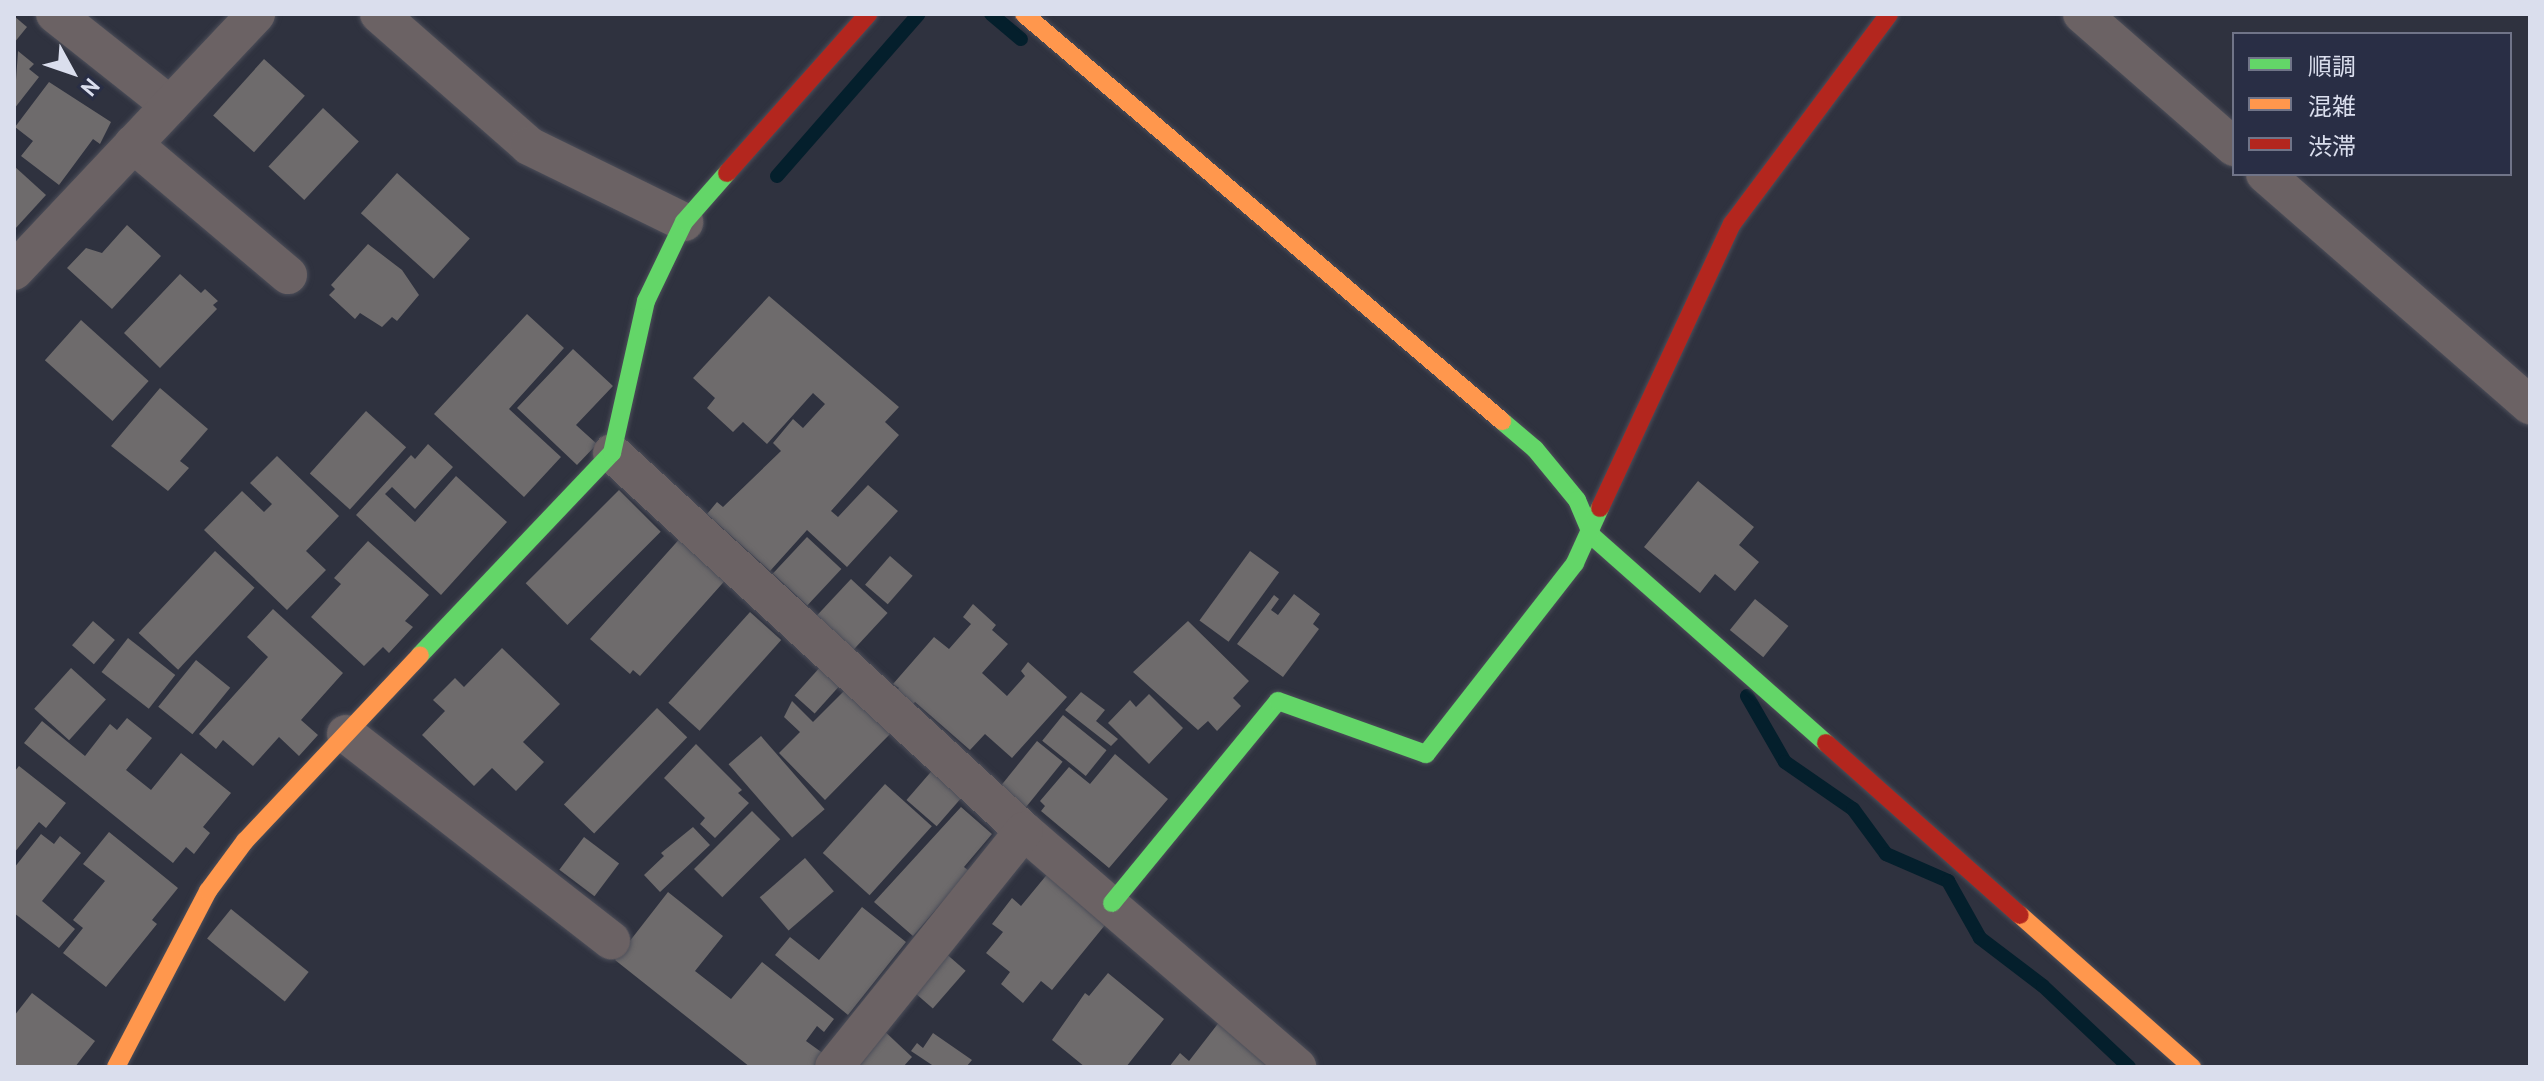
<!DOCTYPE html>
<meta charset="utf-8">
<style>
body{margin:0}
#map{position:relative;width:2544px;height:1081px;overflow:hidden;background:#2f323f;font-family:"PT Sans","Noto Sans JP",sans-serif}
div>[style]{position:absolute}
.stream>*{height:14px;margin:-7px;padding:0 7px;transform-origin:7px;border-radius:7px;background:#041f2c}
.building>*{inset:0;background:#6e6b6c;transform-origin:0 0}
.roads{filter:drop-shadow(0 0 2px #4c4e59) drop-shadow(0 0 2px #4c4e59)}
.street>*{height:38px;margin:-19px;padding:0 19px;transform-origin:19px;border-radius:19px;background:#6b6264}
.fast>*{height:18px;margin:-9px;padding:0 9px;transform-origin:9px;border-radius:9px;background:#63d668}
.slow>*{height:18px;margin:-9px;padding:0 9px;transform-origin:9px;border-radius:9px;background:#ff974d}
.jam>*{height:18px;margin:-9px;padding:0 9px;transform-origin:9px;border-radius:9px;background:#b3261e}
span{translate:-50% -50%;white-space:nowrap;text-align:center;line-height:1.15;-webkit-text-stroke:8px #292e45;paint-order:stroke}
.frame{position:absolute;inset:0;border:16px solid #dadeed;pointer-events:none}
.legend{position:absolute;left:2232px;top:32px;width:280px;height:144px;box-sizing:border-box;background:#292e45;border:2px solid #707488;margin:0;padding:10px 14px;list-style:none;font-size:24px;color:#dadeed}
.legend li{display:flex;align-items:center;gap:16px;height:40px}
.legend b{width:40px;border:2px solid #707488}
.north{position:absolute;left:32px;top:32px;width:80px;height:80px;-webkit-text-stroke:6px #292e45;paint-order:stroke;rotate:130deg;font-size:22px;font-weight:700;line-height:32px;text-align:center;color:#dadeed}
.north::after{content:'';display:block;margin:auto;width:28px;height:36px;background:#dadeed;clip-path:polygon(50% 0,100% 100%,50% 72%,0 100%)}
</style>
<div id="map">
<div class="stream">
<i style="left:991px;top:14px;width:39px;rotate:40deg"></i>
<i style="left:777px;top:176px;width:215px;rotate:-48.8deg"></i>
<i style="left:1747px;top:696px;width:76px;rotate:60.1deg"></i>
<i style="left:1785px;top:762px;width:83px;rotate:34.7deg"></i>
<i style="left:1853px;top:809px;width:56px;rotate:53.7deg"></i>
<i style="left:1886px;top:854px;width:68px;rotate:23.5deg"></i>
<i style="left:1948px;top:881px;width:65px;rotate:60.7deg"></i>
<i style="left:1980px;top:938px;width:79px;rotate:37.3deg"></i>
<i style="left:2043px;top:986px;width:118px;rotate:43.3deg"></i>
</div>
<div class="building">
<i style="clip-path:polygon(14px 16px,27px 27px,14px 43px)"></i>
<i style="clip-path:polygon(18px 51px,34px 64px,29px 69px,39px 77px,14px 109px)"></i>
<i style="left:264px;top:59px;width:55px;height:76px;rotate:42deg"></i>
<i style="clip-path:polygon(49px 82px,111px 122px,100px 144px,93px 139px,59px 185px,21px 156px,33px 141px,15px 127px)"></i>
<i style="left:323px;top:108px;width:49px;height:80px;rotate:43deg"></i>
<i style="clip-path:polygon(14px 166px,46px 195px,14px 230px)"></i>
<i style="left:397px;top:173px;width:98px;height:54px;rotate:42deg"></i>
<i style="clip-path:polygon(127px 225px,161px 256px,112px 309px,67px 268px,86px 248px,102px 253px)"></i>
<i style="clip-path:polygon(368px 244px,402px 270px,419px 295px,397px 321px,392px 317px,382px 327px,360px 313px,355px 319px,329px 295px,335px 289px,331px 285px)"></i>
<i style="clip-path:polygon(180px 274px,201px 293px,205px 289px,218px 301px,213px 305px,217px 309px,160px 368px,124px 333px)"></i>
<i style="clip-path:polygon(769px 296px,899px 407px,885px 422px,899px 435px,831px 511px,838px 517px,868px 485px,898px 511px,847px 567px,807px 530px,770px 571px,707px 514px,717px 502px,723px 507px,781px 451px,773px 443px,793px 419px,803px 428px,825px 404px,813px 393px,767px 444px,743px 422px,733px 432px,707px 408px,715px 398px,693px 378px)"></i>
<i style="clip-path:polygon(527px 314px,564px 348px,509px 409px,561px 457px,524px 497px,434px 414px)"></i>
<i style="left:81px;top:320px;width:91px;height:54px;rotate:42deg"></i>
<i style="clip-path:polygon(573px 349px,613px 386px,576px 425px,597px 444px,577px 465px,517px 408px)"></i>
<i style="clip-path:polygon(160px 388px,208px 429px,180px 461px,189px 468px,168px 491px,111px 446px)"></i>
<i style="left:366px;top:411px;width:54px;height:84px;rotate:42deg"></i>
<i style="clip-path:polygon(428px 444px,453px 467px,415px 509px,392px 487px,385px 494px,415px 522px,456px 476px,507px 522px,441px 595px,356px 515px,411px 455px,415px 459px)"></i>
<i style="clip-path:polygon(277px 456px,339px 516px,306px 551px,326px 570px,287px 610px,204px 530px,242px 491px,264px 512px,272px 504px,250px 483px)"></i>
<i style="clip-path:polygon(1698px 481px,1754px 527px,1739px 545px,1759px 562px,1735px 591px,1715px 574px,1700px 593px,1644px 547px)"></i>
<i style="left:619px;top:490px;width:59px;height:132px;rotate:45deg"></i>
<i style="clip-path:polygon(683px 535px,729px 576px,640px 676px,633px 670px,630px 674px,590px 639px)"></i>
<i style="left:807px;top:537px;width:47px;height:50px;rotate:43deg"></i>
<i style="clip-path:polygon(368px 541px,429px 595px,405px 621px,413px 627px,389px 653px,383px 647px,364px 666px,311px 617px,341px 584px,334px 578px)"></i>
<i style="left:215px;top:551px;width:54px;height:112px;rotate:43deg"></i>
<i style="left:1250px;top:551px;width:36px;height:86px;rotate:36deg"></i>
<i style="left:890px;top:556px;width:30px;height:38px;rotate:41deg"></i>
<i style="left:851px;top:579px;width:50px;height:51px;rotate:43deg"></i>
<i style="clip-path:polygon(1294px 594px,1320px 614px,1313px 624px,1319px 629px,1283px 677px,1237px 644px,1274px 595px,1279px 599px,1271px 610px,1278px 615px)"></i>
<i style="left:1755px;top:599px;width:43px;height:40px;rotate:39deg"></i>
<i style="clip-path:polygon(973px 604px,996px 625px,992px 630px,1008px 644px,982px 673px,1007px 696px,1025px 676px,1021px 671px,1028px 662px,1067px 697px,1012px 758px,985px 734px,970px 750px,915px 702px,910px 707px,894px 693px,899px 688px,893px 684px,934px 637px,949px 649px,971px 624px,963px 617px)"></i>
<i style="clip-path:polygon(273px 609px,343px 673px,301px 720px,318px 735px,299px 756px,279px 737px,253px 766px,223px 740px,216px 749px,199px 734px,268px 657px,247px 637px)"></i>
<i style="left:750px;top:612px;width:42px;height:122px;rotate:42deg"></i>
<i style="left:93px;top:621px;width:29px;height:32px;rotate:41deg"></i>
<i style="clip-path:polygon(1188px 621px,1249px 681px,1233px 698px,1241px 706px,1217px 731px,1208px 721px,1198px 730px,1133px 672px)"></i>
<i style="left:128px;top:638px;width:60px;height:43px;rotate:38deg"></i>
<i style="clip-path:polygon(502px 648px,560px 704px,523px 742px,544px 762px,516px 791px,492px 768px,474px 786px,422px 735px,445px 711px,433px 700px,455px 678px,464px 687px)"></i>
<i style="left:196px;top:660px;width:44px;height:60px;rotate:39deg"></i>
<i style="left:822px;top:665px;width:27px;height:41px;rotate:42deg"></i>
<i style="left:71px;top:668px;width:47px;height:55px;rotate:42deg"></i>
<i style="clip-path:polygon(847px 688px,892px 732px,825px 800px,779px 753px,800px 732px,784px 717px,792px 701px,813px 722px)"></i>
<i style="clip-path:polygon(1081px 692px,1105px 710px,1096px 721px,1118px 739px,1111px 746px,1065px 710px)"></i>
<i style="clip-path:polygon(1149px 694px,1183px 728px,1149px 764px,1108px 723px,1130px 700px,1136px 707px)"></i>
<i style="left:657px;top:708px;width:42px;height:134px;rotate:44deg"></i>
<i style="left:1063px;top:715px;width:56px;height:33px;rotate:39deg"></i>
<i style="clip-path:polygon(127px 718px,152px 738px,126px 770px,151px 790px,181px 753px,231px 793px,203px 827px,210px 833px,194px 854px,186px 847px,173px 863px,24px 743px,42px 721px,85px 756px,110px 724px,117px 730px)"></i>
<i style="left:761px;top:736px;width:97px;height:43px;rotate:49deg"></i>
<i style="left:1037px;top:741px;width:33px;height:60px;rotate:39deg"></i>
<i style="clip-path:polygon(696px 744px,742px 790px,738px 793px,749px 803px,715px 838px,700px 824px,705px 818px,664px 778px)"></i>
<i style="clip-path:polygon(1115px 754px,1168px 799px,1109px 868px,1041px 811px,1045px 806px,1040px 801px,1069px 767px,1090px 784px)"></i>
<i style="clip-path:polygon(19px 766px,66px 803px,46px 828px,39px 822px,14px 853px,14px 772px)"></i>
<i style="left:936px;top:766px;width:40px;height:45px;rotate:41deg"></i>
<i style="left:885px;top:784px;width:63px;height:93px;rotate:42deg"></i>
<i style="clip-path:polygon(961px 807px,992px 834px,964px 867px,969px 871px,913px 936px,874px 902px)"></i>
<i style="left:752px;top:811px;width:40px;height:82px;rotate:45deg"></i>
<i style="clip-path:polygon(693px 827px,710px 845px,660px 892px,644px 875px,664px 856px,661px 853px)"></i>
<i style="clip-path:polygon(109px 832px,178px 888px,152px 920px,157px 924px,106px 987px,63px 953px,83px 928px,73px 920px,105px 881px,83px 864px)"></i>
<i style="clip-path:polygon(41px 834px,54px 844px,60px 836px,81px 853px,42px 901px,75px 929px,59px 948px,14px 913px,14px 868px)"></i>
<i style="left:584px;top:837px;width:44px;height:41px;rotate:37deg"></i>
<i style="left:805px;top:858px;width:44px;height:60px;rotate:49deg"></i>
<i style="clip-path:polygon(1054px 866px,1114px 914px,1052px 990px,1041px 981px,1023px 1003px,1001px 984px,1010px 972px,986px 953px,1003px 932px,992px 924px,1012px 898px,1021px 906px)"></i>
<i style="clip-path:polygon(668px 892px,723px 936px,695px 971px,731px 999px,762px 962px,834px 1019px,824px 1032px,817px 1026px,806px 1041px,824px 1054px,813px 1067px,750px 1067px,615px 960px)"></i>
<i style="clip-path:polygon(862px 907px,906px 942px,848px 1015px,775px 955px,790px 937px,819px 960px)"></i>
<i style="left:231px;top:909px;width:100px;height:38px;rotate:39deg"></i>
<i style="left:943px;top:951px;width:30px;height:50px;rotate:41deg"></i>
<i style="clip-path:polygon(1108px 973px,1164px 1019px,1126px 1067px,1085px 1067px,1052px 1040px,1085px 993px,1089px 996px)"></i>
<i style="clip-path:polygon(32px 993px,95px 1041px,75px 1067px,14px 1067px,14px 1016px)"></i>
<i style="clip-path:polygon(1220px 1021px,1278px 1067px,1169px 1067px,1180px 1053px,1189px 1061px)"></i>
<i style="clip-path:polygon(880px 1027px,912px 1057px,903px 1067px,847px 1067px)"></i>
<i style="clip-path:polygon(933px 1033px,972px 1060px,966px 1067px,935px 1067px,911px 1051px,917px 1043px,923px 1048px)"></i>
</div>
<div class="roads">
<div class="street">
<i style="left:55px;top:14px;width:147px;rotate:38.4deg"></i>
<i style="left:379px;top:14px;width:200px;rotate:41.3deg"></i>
<i style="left:529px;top:146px;width:173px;rotate:26.1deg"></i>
<i style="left:2082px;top:14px;width:202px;rotate:41.2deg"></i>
<i style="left:133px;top:144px;width:203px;rotate:40.2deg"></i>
<i style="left:2265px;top:174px;width:352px;rotate:41.1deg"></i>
<i style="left:14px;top:271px;width:353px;rotate:-46.7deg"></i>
<i style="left:612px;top:453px;width:559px;rotate:42.54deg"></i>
<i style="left:1024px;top:831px;width:361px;rotate:40.8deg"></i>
<i style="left:346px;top:734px;width:336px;rotate:37.9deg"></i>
<i style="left:834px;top:1067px;width:303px;rotate:-51.2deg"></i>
</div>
<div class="fast">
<i style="left:1502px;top:421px;width:43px;rotate:40.3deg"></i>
<i style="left:1535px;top:449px;width:66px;rotate:50.5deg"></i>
<i style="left:1577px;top:500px;width:39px;rotate:67deg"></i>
<i style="left:1592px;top:536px;width:312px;rotate:41.5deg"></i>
<i style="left:420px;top:655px;width:279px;rotate:-46.5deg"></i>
<i style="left:612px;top:453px;width:156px;rotate:-77.4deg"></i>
<i style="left:646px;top:301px;width:88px;rotate:-64.3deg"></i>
<i style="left:684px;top:222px;width:65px;rotate:-48.7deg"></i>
<i style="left:1112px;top:903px;width:261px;rotate:-50.6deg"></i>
<i style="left:1278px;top:701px;width:157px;rotate:19.7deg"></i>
<i style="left:1426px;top:754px;width:242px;rotate:-52deg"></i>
<i style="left:1575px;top:563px;width:60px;rotate:-65.6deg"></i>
</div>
<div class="slow">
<i style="left:1024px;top:14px;width:628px;rotate:40.41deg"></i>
<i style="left:2020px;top:915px;width:230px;rotate:41.5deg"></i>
<i style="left:116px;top:1067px;width:199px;rotate:-62.4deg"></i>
<i style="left:208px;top:891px;width:62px;rotate:-53.5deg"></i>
<i style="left:245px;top:841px;width:255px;rotate:-46.7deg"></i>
</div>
<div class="jam">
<i style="left:727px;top:173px;width:213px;rotate:-48.4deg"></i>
<i style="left:1600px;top:508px;width:313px;rotate:-65.1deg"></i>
<i style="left:1732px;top:224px;width:262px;rotate:-53.2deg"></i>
<i style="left:1826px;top:743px;width:259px;rotate:41.6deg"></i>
</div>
</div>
<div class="frame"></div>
<ul class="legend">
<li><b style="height:10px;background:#63d668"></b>順調</li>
<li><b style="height:10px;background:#ff974d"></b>混雑</li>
<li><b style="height:10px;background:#b3261e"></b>渋滞</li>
</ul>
<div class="north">N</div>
</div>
